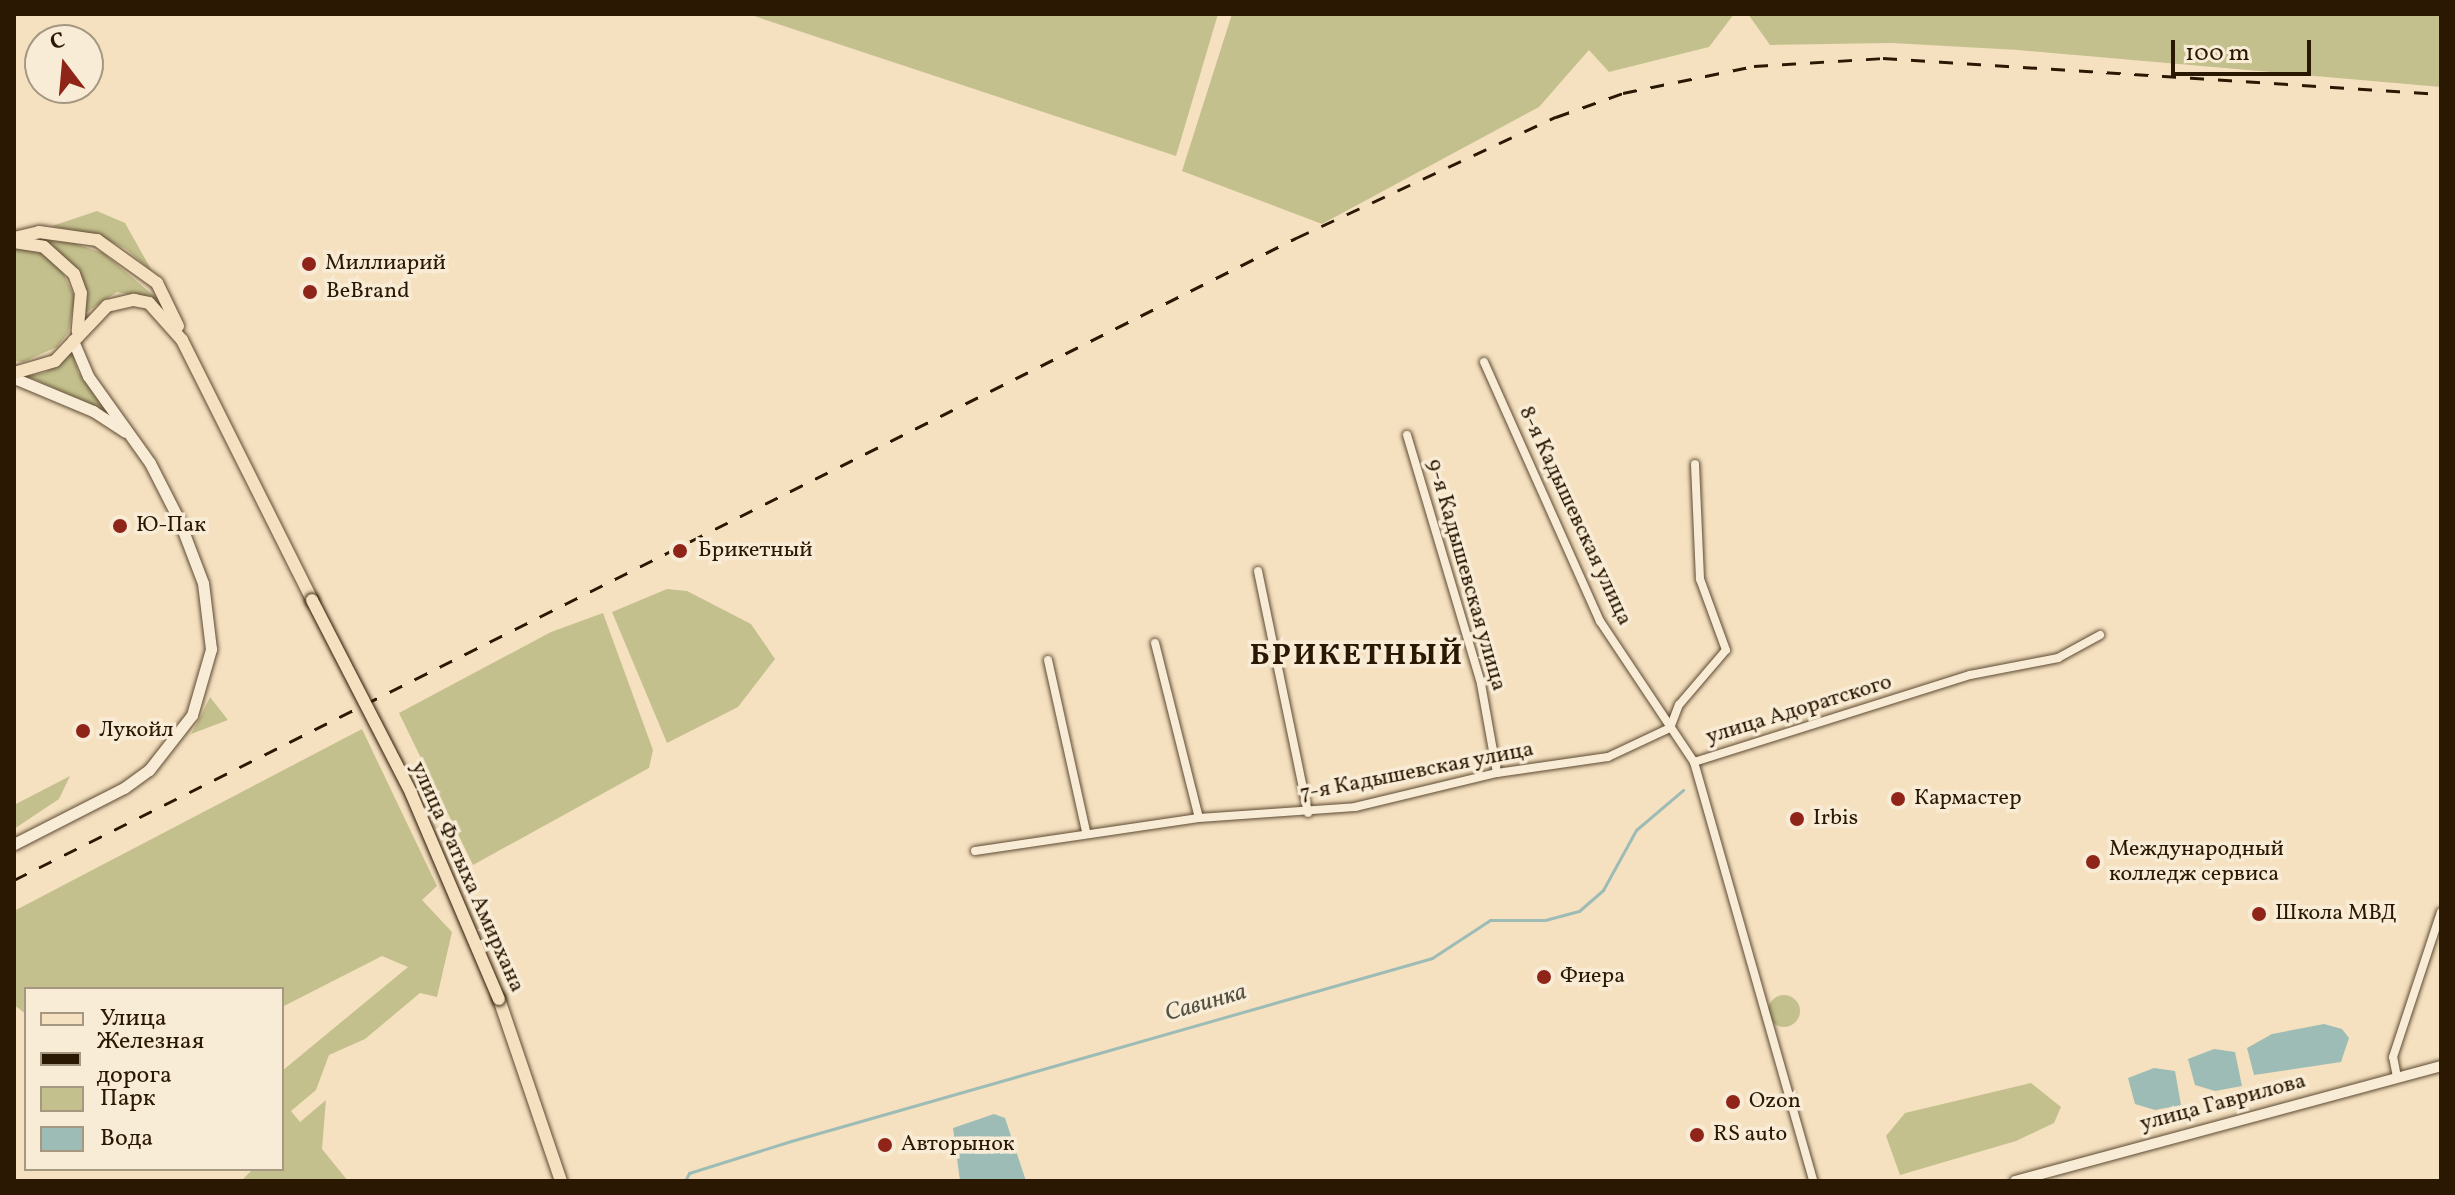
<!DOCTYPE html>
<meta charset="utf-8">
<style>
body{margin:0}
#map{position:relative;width:2455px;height:1195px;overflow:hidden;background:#f5e1c0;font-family:Vollkorn,serif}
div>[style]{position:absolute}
.green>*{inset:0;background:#c4c08d}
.round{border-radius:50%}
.water>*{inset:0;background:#9dbcb6}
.stream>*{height:3px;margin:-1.5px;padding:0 1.5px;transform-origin:1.5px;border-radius:1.5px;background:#9dbcb6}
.roads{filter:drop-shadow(0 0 2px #5e4a32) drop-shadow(0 0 2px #5e4a32)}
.minor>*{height:8px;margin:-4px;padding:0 4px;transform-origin:4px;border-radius:4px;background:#f8ecd6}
.tertiary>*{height:10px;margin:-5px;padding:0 5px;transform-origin:5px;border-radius:5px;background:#f8ecd6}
.secondary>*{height:11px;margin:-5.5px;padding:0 5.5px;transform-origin:5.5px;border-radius:5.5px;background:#f8ecd6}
.primary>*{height:12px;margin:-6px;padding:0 6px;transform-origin:6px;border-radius:6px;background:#f5e1c0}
.rail>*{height:3px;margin-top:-1.5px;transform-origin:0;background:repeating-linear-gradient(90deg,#2b1802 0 14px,transparent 0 28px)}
.bridges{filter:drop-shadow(0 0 2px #2b1802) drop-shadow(0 0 2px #2b1802)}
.primary-bridge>*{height:12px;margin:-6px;padding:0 6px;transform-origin:6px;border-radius:6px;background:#f5e1c0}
.dots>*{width:22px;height:22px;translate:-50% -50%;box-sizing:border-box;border:4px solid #f8ecd6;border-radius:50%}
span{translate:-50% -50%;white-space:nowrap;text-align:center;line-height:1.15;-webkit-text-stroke:7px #f8ecd6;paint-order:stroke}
.poi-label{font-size:22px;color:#2b1802}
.left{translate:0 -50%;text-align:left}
.street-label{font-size:22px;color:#2b1802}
.water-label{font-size:24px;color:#535141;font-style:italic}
.district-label{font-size:30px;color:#2b1802;font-weight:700;letter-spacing:2px}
.frame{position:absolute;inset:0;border:16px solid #2b1802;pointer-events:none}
.legend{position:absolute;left:24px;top:987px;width:260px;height:184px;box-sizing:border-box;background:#f8ecd6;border:2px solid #a69781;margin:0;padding:10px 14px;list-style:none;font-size:24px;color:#2b1802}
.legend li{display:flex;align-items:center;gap:16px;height:40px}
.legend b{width:40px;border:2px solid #a69781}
.north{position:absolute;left:24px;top:24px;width:80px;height:80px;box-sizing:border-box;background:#f8ecd6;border:2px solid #a69781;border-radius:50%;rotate:344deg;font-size:22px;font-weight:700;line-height:32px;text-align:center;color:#2b1802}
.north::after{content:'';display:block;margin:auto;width:28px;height:36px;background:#8f2418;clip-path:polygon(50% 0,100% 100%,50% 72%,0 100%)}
.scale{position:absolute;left:2171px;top:40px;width:140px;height:36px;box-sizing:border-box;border:4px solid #2b1802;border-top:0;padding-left:10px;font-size:24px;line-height:28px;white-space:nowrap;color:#2b1802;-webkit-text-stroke:6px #f8ecd6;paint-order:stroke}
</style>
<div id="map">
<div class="green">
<i style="clip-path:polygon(748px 14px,1218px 14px,1176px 156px)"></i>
<i style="clip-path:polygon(1232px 14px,1734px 14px,1709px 47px,1609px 72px,1589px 50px,1539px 107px,1322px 224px,1182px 171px)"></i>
<i style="clip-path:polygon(1748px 14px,2441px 14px,2441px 87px,2018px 50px,1892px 43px,1770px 45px)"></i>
<i style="clip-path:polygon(97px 211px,125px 223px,152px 271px,126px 249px,100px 236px,52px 226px)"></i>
<i style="clip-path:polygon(35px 239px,73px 243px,103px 253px,159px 300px,117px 292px,85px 313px,69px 263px)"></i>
<i style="clip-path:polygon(14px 248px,45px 254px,59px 265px,75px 298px,68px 333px,57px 347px,23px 362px,14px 361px)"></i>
<i style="clip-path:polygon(73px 351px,78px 372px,109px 412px,27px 376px,45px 373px)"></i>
<i style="clip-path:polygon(667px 589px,687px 591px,751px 624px,775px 659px,738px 707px,667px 743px,612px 612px)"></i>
<i style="clip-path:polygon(603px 613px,653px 750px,649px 768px,473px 865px,399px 713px,551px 632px)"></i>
<i style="clip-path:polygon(210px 697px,228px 720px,191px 734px,201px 716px)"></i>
<i style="clip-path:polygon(362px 729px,437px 886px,422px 900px,452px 932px,437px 997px,420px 993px,365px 1039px,329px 1055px,316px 1090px,291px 1111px,300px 1122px,326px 1100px,322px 1149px,348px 1181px,241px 1181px,253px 1169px,282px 1169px,282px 1071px,408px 967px,382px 956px,282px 1007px,282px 989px,26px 989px,26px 1014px,14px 1005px,14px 911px)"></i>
<i style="clip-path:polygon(70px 776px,59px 799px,14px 829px,14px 805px)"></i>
<i class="round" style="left:1768px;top:995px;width:32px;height:32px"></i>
<i style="clip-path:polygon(2031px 1083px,2061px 1107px,2054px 1123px,2016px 1141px,1900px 1175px,1886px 1136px,1905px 1113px)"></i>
</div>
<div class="water">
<i style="clip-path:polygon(2324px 1024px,2342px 1029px,2349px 1038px,2341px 1062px,2254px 1075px,2247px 1048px,2272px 1034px)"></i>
<i style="clip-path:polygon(2214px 1049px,2235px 1052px,2242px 1086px,2215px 1091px,2195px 1085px,2188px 1059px)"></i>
<i style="clip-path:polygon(2154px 1068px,2175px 1071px,2181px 1105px,2155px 1110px,2135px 1104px,2128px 1078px)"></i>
<i style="clip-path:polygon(994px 1114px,1005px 1118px,1026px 1181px,960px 1181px,953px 1128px)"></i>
</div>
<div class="stream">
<i style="left:685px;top:1181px;width:9px;rotate:-63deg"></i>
<i style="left:689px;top:1173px;width:107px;rotate:-17.4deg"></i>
<i style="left:791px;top:1141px;width:667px;rotate:-15.93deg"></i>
<i style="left:1432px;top:958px;width:69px;rotate:-33.2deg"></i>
<i style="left:1490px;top:920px;width:55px"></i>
<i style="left:1545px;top:920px;width:35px;rotate:-15deg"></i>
<i style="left:1579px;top:911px;width:32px;rotate:-41deg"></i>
<i style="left:1603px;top:890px;width:68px;rotate:-61.2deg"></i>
<i style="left:1636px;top:830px;width:62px;rotate:-40.4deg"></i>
</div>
<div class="roads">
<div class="minor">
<i style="left:1484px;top:362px;width:284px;rotate:65.9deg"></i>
<i style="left:1600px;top:621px;width:169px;rotate:56.3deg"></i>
<i style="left:1694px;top:762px;width:436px;rotate:74.1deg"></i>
<i style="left:1407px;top:435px;width:260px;rotate:73.4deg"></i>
<i style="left:1481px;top:684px;width:90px;rotate:79.8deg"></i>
<i style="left:1258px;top:571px;width:247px;rotate:78.3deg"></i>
<i style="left:1155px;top:643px;width:180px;rotate:75.9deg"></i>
<i style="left:1048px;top:660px;width:176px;rotate:77.5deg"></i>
<i style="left:1694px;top:762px;width:289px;rotate:-17.5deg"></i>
<i style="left:1970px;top:675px;width:90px;rotate:-10.9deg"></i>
<i style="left:2058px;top:658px;width:48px;rotate:-28.7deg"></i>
<i style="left:975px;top:851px;width:226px;rotate:-8.4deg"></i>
<i style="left:1199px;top:818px;width:156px;rotate:-4deg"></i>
<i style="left:1355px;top:807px;width:146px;rotate:-13.5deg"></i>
<i style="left:1497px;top:773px;width:112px;rotate:-8.2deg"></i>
<i style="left:1608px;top:757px;width:68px;rotate:-25.1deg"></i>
<i style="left:1670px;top:728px;width:25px;rotate:-69deg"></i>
<i style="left:1679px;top:705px;width:72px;rotate:-49.5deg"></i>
<i style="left:1726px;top:650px;width:76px;rotate:-110.1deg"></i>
<i style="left:1700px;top:579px;width:115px;rotate:-92.5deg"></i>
<i style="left:2397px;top:1077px;width:20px;rotate:-101deg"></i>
<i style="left:2393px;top:1057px;width:153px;rotate:-71.7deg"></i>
</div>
<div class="tertiary">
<i style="left:2015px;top:1181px;width:441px;rotate:-15.1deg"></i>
</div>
<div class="secondary">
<i style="left:14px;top:378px;width:86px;rotate:22.7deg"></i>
<i style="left:93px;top:411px;width:38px;rotate:33deg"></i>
<i style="left:14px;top:844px;width:123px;rotate:-27deg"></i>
<i style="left:124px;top:788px;width:31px;rotate:-36deg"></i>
<i style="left:149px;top:770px;width:70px;rotate:-52deg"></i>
<i style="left:192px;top:715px;width:69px;rotate:-73.9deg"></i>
<i style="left:211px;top:649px;width:66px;rotate:-96.9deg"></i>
<i style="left:203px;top:583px;width:67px;rotate:-110.9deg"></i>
<i style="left:179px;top:520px;width:64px;rotate:-117deg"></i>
<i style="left:150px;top:463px;width:107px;rotate:-125.5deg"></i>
<i style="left:88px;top:376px;width:39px;rotate:-113deg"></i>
</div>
<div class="primary">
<i style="left:14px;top:238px;width:26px;rotate:-13deg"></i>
<i style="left:39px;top:232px;width:59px;rotate:7.9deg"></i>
<i style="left:97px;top:240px;width:74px;rotate:35.6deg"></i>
<i style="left:157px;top:283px;width:48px;rotate:64deg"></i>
<i style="left:14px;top:242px;width:30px;rotate:9deg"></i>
<i style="left:44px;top:247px;width:40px;rotate:42deg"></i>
<i style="left:74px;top:274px;width:20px;rotate:70deg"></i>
<i style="left:81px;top:293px;width:38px;rotate:95deg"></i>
<i style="left:14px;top:373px;width:43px;rotate:-16.3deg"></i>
<i style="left:55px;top:361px;width:76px;rotate:-46.6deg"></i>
<i style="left:107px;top:306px;width:28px;rotate:-13deg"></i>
<i style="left:134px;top:300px;width:15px;rotate:11deg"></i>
<i style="left:149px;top:303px;width:50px;rotate:48.3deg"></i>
<i style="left:182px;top:340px;width:291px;rotate:63.4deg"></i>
<i style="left:499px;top:999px;width:192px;rotate:71.2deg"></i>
</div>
</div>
<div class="rail">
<i style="left:14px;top:880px;width:1434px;rotate:-26.6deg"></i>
<i style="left:1296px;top:238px;width:287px;rotate:-25deg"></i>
<i style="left:1556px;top:117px;width:71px;rotate:-19.7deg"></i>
<i style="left:1623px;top:93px;width:134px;rotate:-11.6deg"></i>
<i style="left:1754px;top:66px;width:129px;rotate:-3.5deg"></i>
<i style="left:1883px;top:58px;width:559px;rotate:3.69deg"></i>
</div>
<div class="bridges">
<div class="primary-bridge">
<i style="left:312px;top:600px;width:217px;rotate:62.8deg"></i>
<i style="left:411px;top:793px;width:224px;rotate:66.9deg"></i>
</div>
</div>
<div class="dots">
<i style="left:309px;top:264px;background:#8f2418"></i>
<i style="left:310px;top:292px;background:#8f2418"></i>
<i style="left:120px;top:526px;background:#8f2418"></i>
<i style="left:680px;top:551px;background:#8f2418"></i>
<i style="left:83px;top:731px;background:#8f2418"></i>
<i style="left:1898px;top:799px;background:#8f2418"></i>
<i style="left:1797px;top:819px;background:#8f2418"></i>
<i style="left:2093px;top:862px;background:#8f2418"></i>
<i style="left:2259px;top:914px;background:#8f2418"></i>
<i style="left:1544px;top:977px;background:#8f2418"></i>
<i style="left:1733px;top:1102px;background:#8f2418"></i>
<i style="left:1697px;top:1135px;background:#8f2418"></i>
<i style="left:885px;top:1145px;background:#8f2418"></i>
</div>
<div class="poi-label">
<span class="left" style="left:325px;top:264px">Миллиарий</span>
<span class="left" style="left:326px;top:292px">BeBrand</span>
<span class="left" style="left:136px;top:526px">Ю-Пак</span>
<span class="left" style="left:698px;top:551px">Брикетный</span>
<span class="left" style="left:99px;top:731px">Лукойл</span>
<span class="left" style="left:1914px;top:799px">Кармастер</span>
<span class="left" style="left:1813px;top:819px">Irbis</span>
<span class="left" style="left:2109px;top:862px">Международный<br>колледж сервиса</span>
<span class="left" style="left:2275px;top:914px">Школа МВД</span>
<span class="left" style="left:1560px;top:977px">Фиера</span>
<span class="left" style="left:1749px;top:1102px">Ozon</span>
<span class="left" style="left:1713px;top:1135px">RS auto</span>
<span class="left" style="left:901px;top:1145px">Авторынок</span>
</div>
<div class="street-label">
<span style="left:1575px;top:516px;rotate:65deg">8-я Кадышевская улица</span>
<span style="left:1466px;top:575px;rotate:74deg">9-я Кадышевская улица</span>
<span style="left:1799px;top:710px;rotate:-17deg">улица Адоратского</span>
<span style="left:1417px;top:772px;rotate:-11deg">7-я Кадышевская улица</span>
<span style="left:467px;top:877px;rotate:66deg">улица Фатыха Амирхана</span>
<span style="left:2223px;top:1103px;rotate:-15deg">улица Гаврилова</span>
</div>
<div class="water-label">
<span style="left:1206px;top:1004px;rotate:-16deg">Савинка</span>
</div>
<div class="district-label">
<span style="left:1357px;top:656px">БРИКЕТНЫЙ</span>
</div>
<div class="frame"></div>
<ul class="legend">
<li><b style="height:10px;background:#f5e1c0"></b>Улица</li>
<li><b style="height:10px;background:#2b1802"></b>Железная дорога</li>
<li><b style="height:22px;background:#c4c08d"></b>Парк</li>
<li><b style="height:22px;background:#9dbcb6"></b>Вода</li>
</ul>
<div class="north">С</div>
<div class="scale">100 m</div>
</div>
